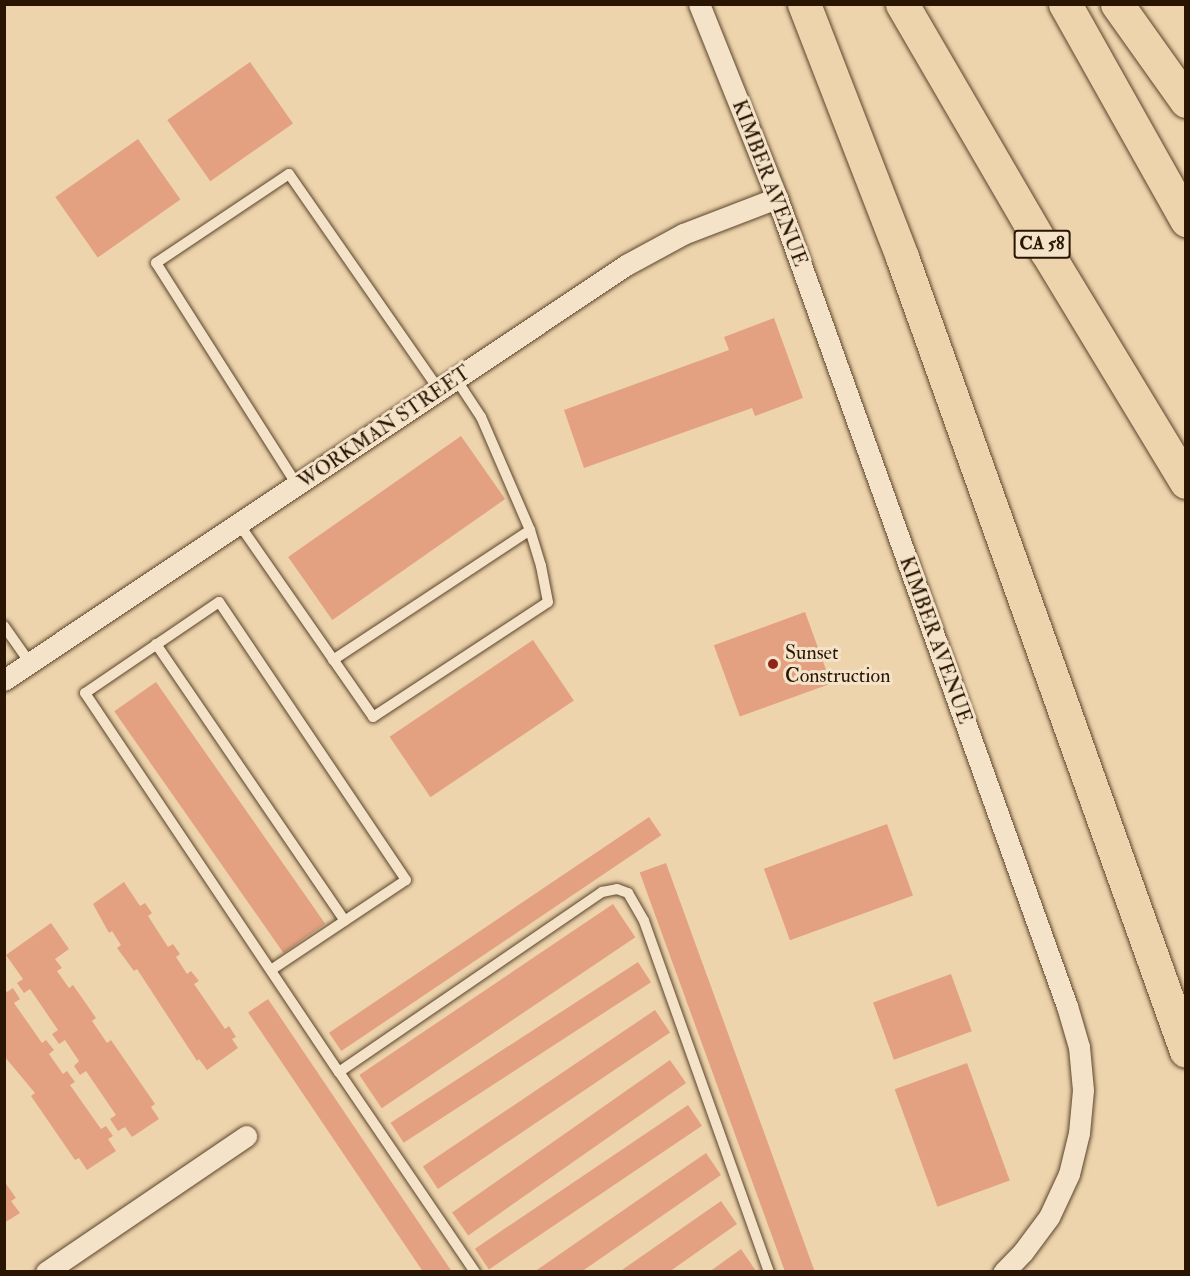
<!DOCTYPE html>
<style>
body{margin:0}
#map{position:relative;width:1190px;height:1276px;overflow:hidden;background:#eed4ac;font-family:"IM FELL Double Pica",serif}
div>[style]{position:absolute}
.building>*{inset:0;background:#e3a181;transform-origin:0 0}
.roads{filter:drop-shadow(0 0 2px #5b452d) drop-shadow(0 0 2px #5b452d)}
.service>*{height:10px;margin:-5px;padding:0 5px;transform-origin:5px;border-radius:5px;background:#f4e3c9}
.minor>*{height:21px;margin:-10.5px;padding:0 10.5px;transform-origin:10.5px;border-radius:10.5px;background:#f4e3c9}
.motorway>*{height:33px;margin:-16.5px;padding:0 16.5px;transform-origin:16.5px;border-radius:16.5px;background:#eed4ac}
.dots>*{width:16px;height:16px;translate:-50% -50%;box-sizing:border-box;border:3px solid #f4e3c9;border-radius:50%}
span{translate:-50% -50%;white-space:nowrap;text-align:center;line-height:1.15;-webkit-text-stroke:6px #f4e3c9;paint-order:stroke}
.shield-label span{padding:2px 4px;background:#f4e3c9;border:2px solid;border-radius:4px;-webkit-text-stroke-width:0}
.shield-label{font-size:18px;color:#2a1503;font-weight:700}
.street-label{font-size:20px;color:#2a1503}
.poi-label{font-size:20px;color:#2a1503}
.left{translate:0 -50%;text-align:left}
.frame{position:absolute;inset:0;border:6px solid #2a1503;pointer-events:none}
</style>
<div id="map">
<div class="building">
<i style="left:250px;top:62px;width:75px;height:101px;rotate:55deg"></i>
<i style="left:138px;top:139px;width:74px;height:101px;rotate:55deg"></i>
<i style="clip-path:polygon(774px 318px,803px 398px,755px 416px,752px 408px,584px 468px,564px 410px,729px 350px,724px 337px)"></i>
<i style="left:461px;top:436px;width:77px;height:211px;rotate:55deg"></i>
<i style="left:805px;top:612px;width:76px;height:97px;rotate:70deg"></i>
<i style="left:533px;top:640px;width:73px;height:173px;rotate:56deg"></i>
<i style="left:156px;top:682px;width:295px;height:51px;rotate:55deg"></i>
<i style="left:649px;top:817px;width:22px;height:386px;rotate:56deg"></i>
<i style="left:887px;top:824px;width:76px;height:131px;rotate:70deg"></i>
<i style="left:666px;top:863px;width:435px;height:28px;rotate:70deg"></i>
<i style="clip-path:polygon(124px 882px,140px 906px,145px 903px,152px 913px,148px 916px,168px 947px,173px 944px,180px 954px,176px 957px,187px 974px,191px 971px,199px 981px,194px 984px,225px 1029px,229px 1026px,236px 1037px,232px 1039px,238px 1048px,207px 1070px,199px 1059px,197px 1061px,137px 969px,134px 971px,117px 948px,121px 945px,112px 931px,109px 933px,93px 904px)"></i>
<i style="left:613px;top:904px;width:40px;height:306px;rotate:56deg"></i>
<i style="clip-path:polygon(51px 923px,69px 949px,55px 959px,62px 968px,57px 971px,69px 988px,73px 985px,96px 1018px,92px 1021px,107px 1043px,111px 1040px,155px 1104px,151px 1107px,159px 1119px,132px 1137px,125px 1127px,118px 1131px,110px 1119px,116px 1115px,86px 1071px,80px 1075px,74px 1066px,79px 1061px,65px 1040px,59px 1044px,52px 1034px,58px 1030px,30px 989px,24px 993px,17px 983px,23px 979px,6px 955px)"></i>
<i style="left:638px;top:962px;width:24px;height:295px;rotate:57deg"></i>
<i style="left:951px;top:974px;width:61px;height:83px;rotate:70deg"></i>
<i style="clip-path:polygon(13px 988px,20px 999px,14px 1003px,42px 1043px,46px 1040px,54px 1050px,49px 1054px,63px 1074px,67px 1071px,75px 1082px,70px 1085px,101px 1129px,106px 1126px,113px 1136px,108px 1139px,116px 1151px,87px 1170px,79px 1158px,75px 1160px,31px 1096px,35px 1093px,4px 1056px,4px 989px,7px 992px)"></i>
<i style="left:268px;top:999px;width:330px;height:24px;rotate:56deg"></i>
<i style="left:655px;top:1010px;width:27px;height:280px;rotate:56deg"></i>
<i style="left:670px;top:1060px;width:28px;height:266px;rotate:55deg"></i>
<i style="left:967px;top:1063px;width:125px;height:77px;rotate:70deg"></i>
<i style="left:688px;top:1105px;width:25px;height:257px;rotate:56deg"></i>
<i style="clip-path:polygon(706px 1153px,721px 1175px,581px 1272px,534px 1272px)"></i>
<i style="clip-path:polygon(4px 1181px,16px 1198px,11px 1201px,20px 1213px,4px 1223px)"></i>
<i style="clip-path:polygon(721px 1201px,737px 1224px,669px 1272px,619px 1272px)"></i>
<i style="clip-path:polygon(741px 1249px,756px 1271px,709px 1272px)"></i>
</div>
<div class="roads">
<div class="service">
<i style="left:297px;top:485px;width:263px;rotate:-122.4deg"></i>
<i style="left:156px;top:263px;width:160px;rotate:-33.8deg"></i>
<i style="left:289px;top:174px;width:263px;rotate:55.2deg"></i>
<i style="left:239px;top:524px;width:235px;rotate:55.2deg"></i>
<i style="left:373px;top:717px;width:209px;rotate:-33.3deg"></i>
<i style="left:548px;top:602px;width:37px;rotate:-101deg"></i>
<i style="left:541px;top:566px;width:38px;rotate:-107deg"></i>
<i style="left:530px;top:530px;width:123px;rotate:-113.4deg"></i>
<i style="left:481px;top:417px;width:45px;rotate:-123.3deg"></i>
<i style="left:4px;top:626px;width:45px;rotate:54.9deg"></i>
<i style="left:156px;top:644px;width:335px;rotate:55.7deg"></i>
<i style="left:333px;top:660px;width:236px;rotate:-33.4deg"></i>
<i style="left:271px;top:970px;width:162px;rotate:-33.7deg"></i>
<i style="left:406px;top:880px;width:335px;rotate:-123.9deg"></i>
<i style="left:219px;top:602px;width:162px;rotate:145.8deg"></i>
<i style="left:85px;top:693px;width:456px;rotate:56.2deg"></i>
<i style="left:475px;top:1272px;width:242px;rotate:-124.2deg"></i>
<i style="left:339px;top:1072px;width:319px;rotate:-34.4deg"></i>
<i style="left:602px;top:892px;width:15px;rotate:-11deg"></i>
<i style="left:617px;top:889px;width:12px;rotate:20deg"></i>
<i style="left:628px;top:893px;width:32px;rotate:60deg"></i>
<i style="left:644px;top:921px;width:373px;rotate:70.4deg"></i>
</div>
<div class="minor">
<i style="left:699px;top:4px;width:209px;rotate:68.1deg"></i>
<i style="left:777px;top:198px;width:858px;rotate:70.26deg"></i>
<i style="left:1067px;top:1006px;width:43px;rotate:73.7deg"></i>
<i style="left:1079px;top:1047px;width:43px;rotate:84.7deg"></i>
<i style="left:1083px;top:1090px;width:43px;rotate:95.3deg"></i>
<i style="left:1079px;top:1133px;width:42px;rotate:103.7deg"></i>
<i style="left:1069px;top:1174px;width:47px;rotate:114.9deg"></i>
<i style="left:1049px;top:1217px;width:44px;rotate:126.6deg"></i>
<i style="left:1023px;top:1252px;width:28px;rotate:134deg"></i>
<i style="left:4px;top:680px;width:748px;rotate:-33.71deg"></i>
<i style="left:626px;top:265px;width:65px;rotate:-28.5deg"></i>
<i style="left:683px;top:234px;width:101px;rotate:-21deg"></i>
<i style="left:46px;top:1272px;width:242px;rotate:-34.2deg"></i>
</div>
<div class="motorway">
<i style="left:804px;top:4px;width:271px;rotate:68.8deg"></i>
<i style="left:902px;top:257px;width:843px;rotate:70.32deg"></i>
<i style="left:902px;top:4px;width:286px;rotate:59.8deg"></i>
<i style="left:1046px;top:251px;width:270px;rotate:58.8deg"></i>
<i style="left:1065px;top:4px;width:248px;rotate:60.7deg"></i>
<i style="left:1117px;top:4px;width:119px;rotate:54.6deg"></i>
</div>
</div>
<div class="dots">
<i style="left:773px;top:664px;background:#8f2418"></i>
</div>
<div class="shield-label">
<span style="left:1042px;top:244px">CA 58</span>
</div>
<div class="street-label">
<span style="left:770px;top:183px;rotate:69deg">KIMBER AVENUE</span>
<span style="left:384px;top:427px;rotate:-34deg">WORKMAN STREET</span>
<span style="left:936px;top:640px;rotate:70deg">KIMBER AVENUE</span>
</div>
<div class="poi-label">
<span class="left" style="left:785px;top:664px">Sunset<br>Construction</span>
</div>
<div class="frame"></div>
</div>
